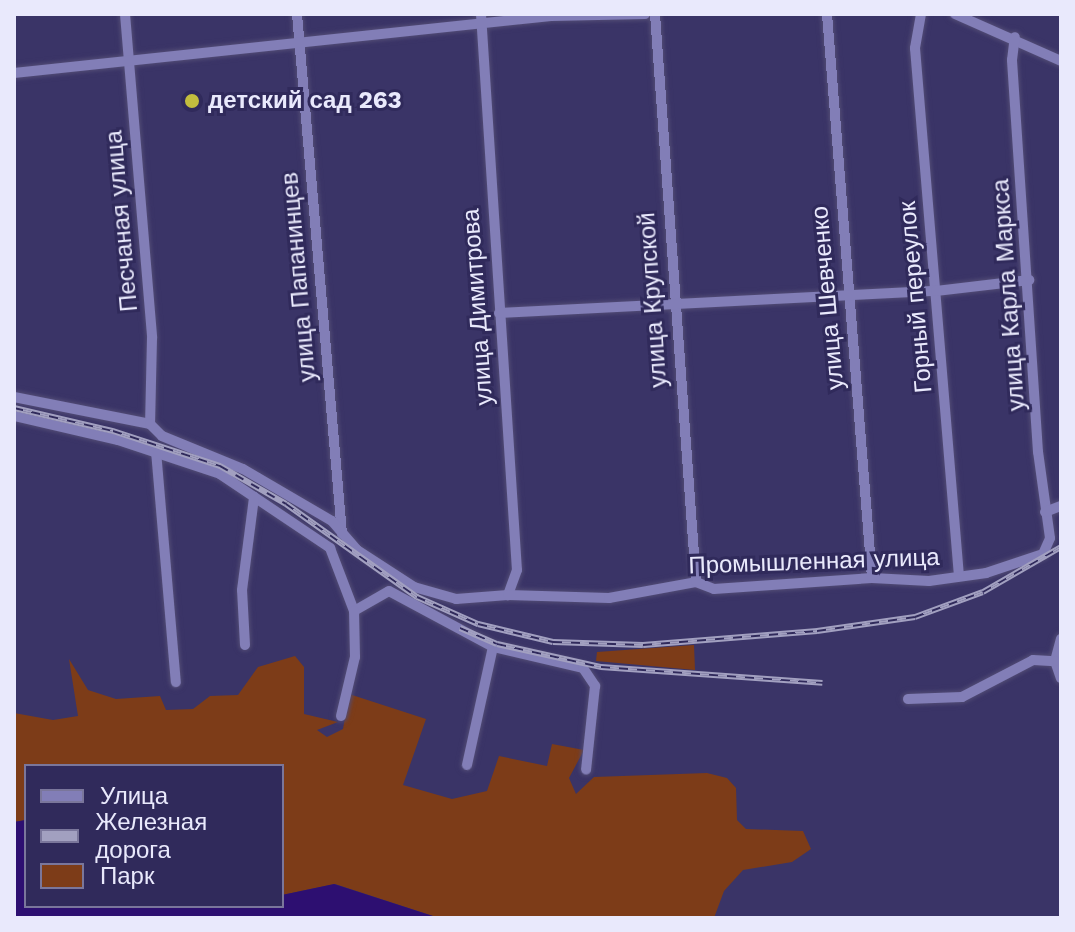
<!DOCTYPE html>
<meta charset="utf-8">
<style>
body{margin:0}
#map{position:relative;width:1075px;height:932px;overflow:hidden;background:#3a3467;font-family:"Work Sans",sans-serif}
div>[style]{position:absolute}
.green>*{inset:0;background:#7d3c18}
.water>*{inset:0;background:#2d0f71}
.roads{filter:drop-shadow(0 0 2px #524c75) drop-shadow(0 0 2px #524c75)}
.minor>*{height:10px;margin:-5px;padding:0 5px;transform-origin:5px;border-radius:5px;background:#827eb7}
.rail>*{height:6px;margin-top:-3px;transform-origin:0;background:repeating-linear-gradient(90deg,#302a5b 0 9px,#a2a0c0 0 18px);box-sizing:border-box;border-block:2px solid #a2a0c0}
.dots>*{width:22px;height:22px;translate:-50% -50%;box-sizing:border-box;border:4px solid #302a5b;border-radius:50%}
span{translate:-50% -50%;white-space:nowrap;text-align:center;line-height:1.15;-webkit-text-stroke:6px #302a5b;paint-order:stroke}
.poi-label{font-size:24px;color:#e9e9fc;font-weight:700}
.left{translate:0 -50%;text-align:left}
.street-label{font-size:24px;color:#e9e9fc}
.frame{position:absolute;inset:0;border:16px solid #e9e9fc;pointer-events:none}
.legend{position:absolute;left:24px;top:764px;width:260px;height:144px;box-sizing:border-box;background:#302a5b;border:2px solid #7a769b;margin:0;padding:10px 14px;list-style:none;font-size:24px;color:#e9e9fc}
.legend li{display:flex;align-items:center;gap:16px;height:40px}
.legend b{width:40px;border:2px solid #7a769b}
</style>
<div id="map">
<div class="green">
<i style="clip-path:polygon(694px 645px,695px 670px,596px 661px,597px 652px)"></i>
<i style="clip-path:polygon(295px 656px,304px 667px,304px 714px,338px 722px,317px 730px,327px 737px,343px 729px,349px 694px,426px 719px,403px 785px,452px 799px,487px 791px,499px 756px,547px 766px,552px 744px,584px 750px,569px 778px,576px 794px,594px 777px,707px 773px,727px 778px,736px 788px,737px 820px,746px 829px,803px 831px,811px 849px,792px 862px,743px 870px,724px 891px,714px 918px,439px 918px,335px 884px,282px 895px,282px 766px,26px 766px,26px 820px,14px 822px,14px 713px,53px 720px,78px 716px,69px 659px,88px 690px,116px 699px,160px 696px,166px 710px,193px 709px,210px 696px,238px 695px,258px 667px)"></i>
</div>
<div class="water">
<i style="clip-path:polygon(26px 820px,26px 906px,282px 906px,282px 895px,334px 884px,439px 918px,14px 918px,14px 822px)"></i>
</div>
<div class="roads">
<div class="minor">
<i style="left:125px;top:14px;width:325px;rotate:85.2deg"></i>
<i style="left:152px;top:338px;width:86px;rotate:91.3deg"></i>
<i style="left:297px;top:14px;width:522px;rotate:85.05deg"></i>
<i style="left:481px;top:14px;width:557px;rotate:86.3deg"></i>
<i style="left:517px;top:570px;width:27px;rotate:110deg"></i>
<i style="left:655px;top:14px;width:569px;rotate:85.87deg"></i>
<i style="left:827px;top:14px;width:566px;rotate:85.44deg"></i>
<i style="left:921px;top:14px;width:35px;rotate:100deg"></i>
<i style="left:915px;top:48px;width:530px;rotate:85.24deg"></i>
<i style="left:955px;top:14px;width:116px;rotate:23.9deg"></i>
<i style="left:14px;top:73px;width:540px;rotate:-6.06deg"></i>
<i style="left:551px;top:16px;width:94px;rotate:-1.2deg"></i>
<i style="left:499px;top:313px;width:438px;rotate:-2.9deg"></i>
<i style="left:936px;top:291px;width:94px;rotate:-6.7deg"></i>
<i style="left:14px;top:397px;width:139px;rotate:11.2deg"></i>
<i style="left:14px;top:416px;width:107px;rotate:13deg"></i>
<i style="left:118px;top:440px;width:108px;rotate:18.4deg"></i>
<i style="left:220px;top:474px;width:133px;rotate:33.9deg"></i>
<i style="left:330px;top:548px;width:67px;rotate:69.1deg"></i>
<i style="left:354px;top:611px;width:40px;rotate:-29.7deg"></i>
<i style="left:389px;top:591px;width:118px;rotate:28.3deg"></i>
<i style="left:493px;top:647px;width:92px;rotate:13.1deg"></i>
<i style="left:583px;top:668px;width:22px;rotate:56deg"></i>
<i style="left:595px;top:686px;width:84px;rotate:96.1deg"></i>
<i style="left:150px;top:424px;width:17px;rotate:45deg"></i>
<i style="left:162px;top:436px;width:87px;rotate:22.2deg"></i>
<i style="left:243px;top:469px;width:103px;rotate:30.3deg"></i>
<i style="left:332px;top:521px;width:38px;rotate:49deg"></i>
<i style="left:357px;top:550px;width:68px;rotate:33deg"></i>
<i style="left:414px;top:587px;width:44px;rotate:15.9deg"></i>
<i style="left:456px;top:599px;width:52px;rotate:-4.4deg"></i>
<i style="left:508px;top:595px;width:101px;rotate:1.7deg"></i>
<i style="left:609px;top:598px;width:88px;rotate:-10.4deg"></i>
<i style="left:696px;top:582px;width:19px;rotate:21deg"></i>
<i style="left:714px;top:589px;width:158px;rotate:-4deg"></i>
<i style="left:872px;top:578px;width:57px;rotate:3deg"></i>
<i style="left:929px;top:581px;width:58px;rotate:-8deg"></i>
<i style="left:986px;top:573px;width:60px;rotate:-18.4deg"></i>
<i style="left:1043px;top:554px;width:17px;rotate:-66deg"></i>
<i style="left:1050px;top:538px;width:87px;rotate:-97.9deg"></i>
<i style="left:1038px;top:452px;width:393px;rotate:-93.8deg"></i>
<i style="left:1012px;top:60px;width:23px;rotate:-83deg"></i>
<i style="left:156px;top:451px;width:232px;rotate:85.1deg"></i>
<i style="left:1045px;top:512px;width:17px;rotate:-21deg"></i>
<i style="left:245px;top:645px;width:55px;rotate:-93.1deg"></i>
<i style="left:242px;top:590px;width:94px;rotate:-82.6deg"></i>
<i style="left:1055px;top:661px;width:23px;rotate:-75deg"></i>
<i style="left:1055px;top:661px;width:18px;rotate:71deg"></i>
<i style="left:908px;top:699px;width:54px;rotate:-2.1deg"></i>
<i style="left:962px;top:697px;width:80px;rotate:-27.5deg"></i>
<i style="left:1033px;top:660px;width:22px;rotate:3deg"></i>
<i style="left:341px;top:716px;width:61px;rotate:-76.7deg"></i>
<i style="left:355px;top:657px;width:46px;rotate:-91.2deg"></i>
<i style="left:467px;top:765px;width:121px;rotate:-77.6deg"></i>
</div>
</div>
<div class="rail">
<i style="left:14px;top:408px;width:102px;rotate:13.1deg"></i>
<i style="left:113px;top:431px;width:113px;rotate:18.1deg"></i>
<i style="left:220px;top:466px;width:76px;rotate:29.9deg"></i>
<i style="left:286px;top:504px;width:161px;rotate:35.4deg"></i>
<i style="left:417px;top:597px;width:67px;rotate:23.9deg"></i>
<i style="left:478px;top:624px;width:77px;rotate:13.5deg"></i>
<i style="left:553px;top:642px;width:90px;rotate:1.9deg"></i>
<i style="left:643px;top:645px;width:175px;rotate:-4.6deg"></i>
<i style="left:817px;top:631px;width:99px;rotate:-8.1deg"></i>
<i style="left:915px;top:617px;width:72px;rotate:-20.2deg"></i>
<i style="left:983px;top:592px;width:90px;rotate:-30deg"></i>
<i style="left:460px;top:628px;width:40px;rotate:23.4deg"></i>
<i style="left:497px;top:644px;width:107px;rotate:12.5deg"></i>
<i style="left:601px;top:667px;width:222px;rotate:4.1deg"></i>
</div>
<div class="dots">
<i style="left:192px;top:101px;background:#c3bd3e"></i>
</div>
<div class="poi-label">
<span class="left" style="left:208px;top:101px">детский сад 263</span>
</div>
<div class="street-label">
<span style="left:122px;top:221px;rotate:-95deg">Песчаная улица</span>
<span style="left:299px;top:277px;rotate:-95deg">улица Папанинцев</span>
<span style="left:1009px;top:295px;rotate:-94deg">улица Карла Маркса</span>
<span style="left:916px;top:297px;rotate:-95deg">Горный переулок</span>
<span style="left:828px;top:298px;rotate:-95deg">улица Шевченко</span>
<span style="left:653px;top:300px;rotate:-94deg">улица Крупской</span>
<span style="left:478px;top:307px;rotate:-94deg">улица Димитрова</span>
<span style="left:814px;top:562px;rotate:-2deg">Промышленная улица</span>
</div>
<div class="frame"></div>
<ul class="legend">
<li><b style="height:10px;background:#827eb7"></b>Улица</li>
<li><b style="height:10px;background:#a2a0c0"></b>Железная дорога</li>
<li><b style="height:22px;background:#7d3c18"></b>Парк</li>
</ul>
</div>
